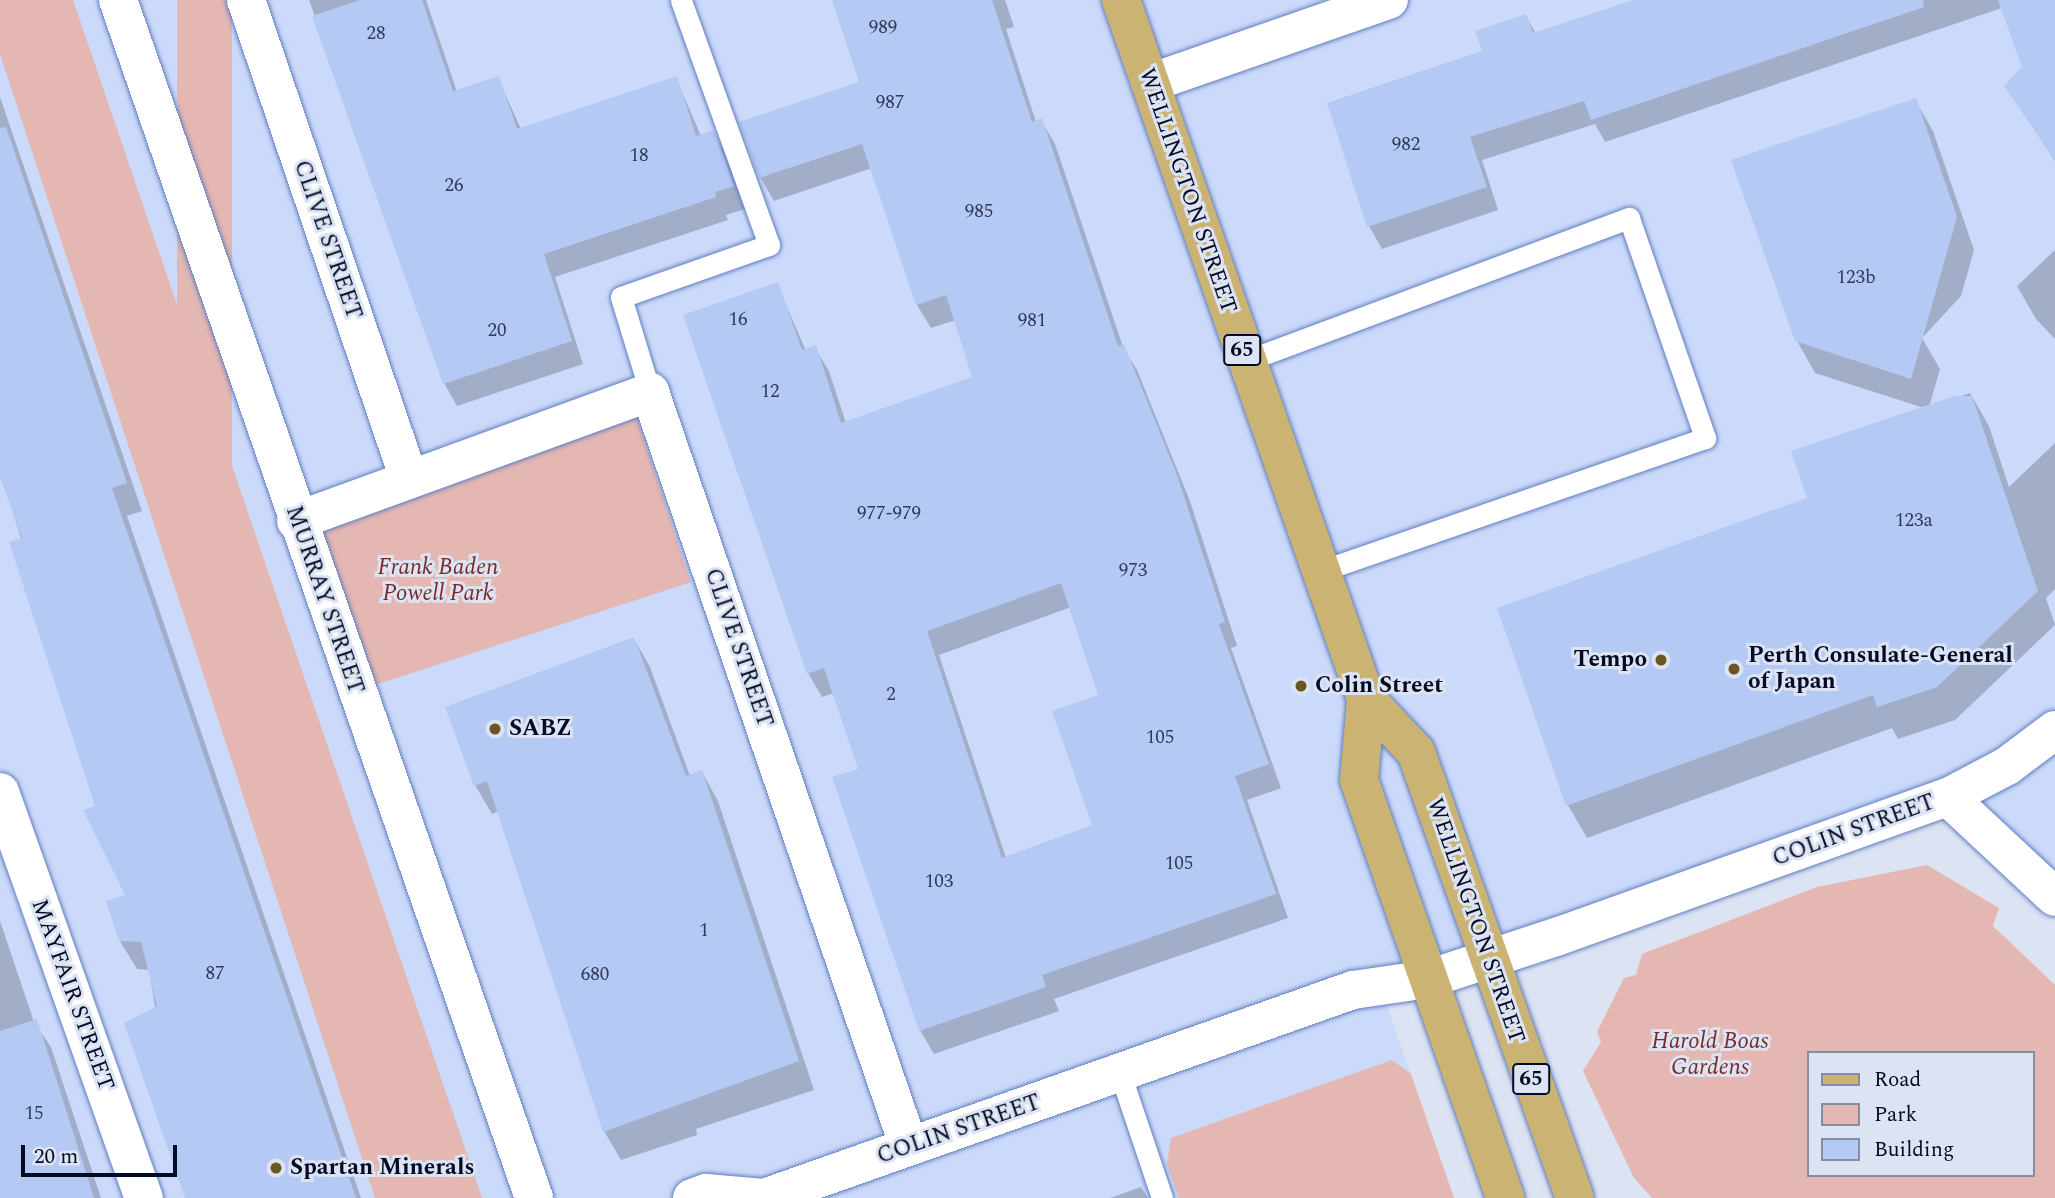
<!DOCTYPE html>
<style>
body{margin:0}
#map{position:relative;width:2055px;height:1198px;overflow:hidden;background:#dce3f2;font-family:Spectral,serif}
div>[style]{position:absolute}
.built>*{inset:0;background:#cbdafa}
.green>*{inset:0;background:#e4b7b2;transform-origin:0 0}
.shadow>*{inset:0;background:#0003}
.building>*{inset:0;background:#b5c9f5}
.roads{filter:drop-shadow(0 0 2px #617ec2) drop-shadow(0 0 2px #617ec2)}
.lane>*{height:21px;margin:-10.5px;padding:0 10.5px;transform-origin:10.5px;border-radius:10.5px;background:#fff}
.street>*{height:38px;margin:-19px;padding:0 19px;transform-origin:19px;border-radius:19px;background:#fff}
.secondary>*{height:38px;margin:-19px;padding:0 19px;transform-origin:19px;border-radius:19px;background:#fff}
.primary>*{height:38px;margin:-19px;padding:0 19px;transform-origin:19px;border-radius:19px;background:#cab373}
.dots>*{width:19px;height:19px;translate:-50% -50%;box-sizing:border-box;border:4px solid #dce3f2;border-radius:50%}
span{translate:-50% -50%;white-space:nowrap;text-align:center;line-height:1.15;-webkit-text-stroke:6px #dce3f2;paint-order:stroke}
.number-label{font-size:19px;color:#303a58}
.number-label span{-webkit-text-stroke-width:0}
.shield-label span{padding:2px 5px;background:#dce3f2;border:2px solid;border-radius:5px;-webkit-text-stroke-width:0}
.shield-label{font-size:21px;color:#030b24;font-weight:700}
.street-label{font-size:23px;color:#030b24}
.park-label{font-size:23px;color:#7a2926;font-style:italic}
.poi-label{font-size:23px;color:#030b24;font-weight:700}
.left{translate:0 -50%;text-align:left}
.right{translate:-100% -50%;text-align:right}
.legend{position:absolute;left:1807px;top:1051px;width:228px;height:126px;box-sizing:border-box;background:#dce3f2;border:2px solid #858da0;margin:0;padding:9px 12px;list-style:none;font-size:21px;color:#030b24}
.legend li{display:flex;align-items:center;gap:14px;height:35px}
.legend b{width:35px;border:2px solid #858da0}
.scale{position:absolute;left:21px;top:1145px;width:156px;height:32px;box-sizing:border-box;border:4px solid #030b24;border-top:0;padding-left:9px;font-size:21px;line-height:24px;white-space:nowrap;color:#030b24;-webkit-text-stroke:5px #dce3f2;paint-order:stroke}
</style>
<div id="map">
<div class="built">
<i style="clip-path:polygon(0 0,2055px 0,2055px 911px,1946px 809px,1384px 997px,1454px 1198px,0 1198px)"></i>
</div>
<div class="green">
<i style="clip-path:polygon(0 0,73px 0,482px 1198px,375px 1198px,0 54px)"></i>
<i style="left:177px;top:0;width:55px;height:505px"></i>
<i style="left:636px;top:414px;width:177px;height:336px;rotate:72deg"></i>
<i style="clip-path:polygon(evenodd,1927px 865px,1999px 908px,1993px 926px,2055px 985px,2055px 1198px,1652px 1198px,1634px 1178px,1583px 1071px,1601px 1042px,1597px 1032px,1624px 978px,1636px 975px,1642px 954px,1817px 887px,1927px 865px,1808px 1053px,2032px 1053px,2032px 1175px,1808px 1175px,1808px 1053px)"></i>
<i style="clip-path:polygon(1392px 1060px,1411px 1074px,1454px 1198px,1179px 1198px,1167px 1164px,1171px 1138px)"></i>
</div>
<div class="shadow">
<i style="clip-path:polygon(309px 0,426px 0,457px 92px,498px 78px,521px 129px,676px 78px,701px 136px,713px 132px,726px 154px,745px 209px,726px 215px,728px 220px,555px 277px,583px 364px,457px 406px,444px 383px)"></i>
<i style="clip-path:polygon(evenodd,833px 0,1005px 0,1014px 27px,1006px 29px,1036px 122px,1041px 120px,1055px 144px,1123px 347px,1137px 370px,1190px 501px,1237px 646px,1231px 648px,1281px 788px,1247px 800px,1288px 918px,1054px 999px,1059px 1011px,934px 1054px,920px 1030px,860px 770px,834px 693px,822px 697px,808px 673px,777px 284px,806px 351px,815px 348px,829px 371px,846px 423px,975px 378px,956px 320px,931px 328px,917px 305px,872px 168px,774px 201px,760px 177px,861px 83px,833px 0,1071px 607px,1100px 696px,1095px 827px,1006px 858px,939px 655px,1071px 607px)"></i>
<i style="clip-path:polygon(1637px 0,2055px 0,2055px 161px,2006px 87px,2024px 67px,2002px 8px,1605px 142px,1595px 124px,1482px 160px,1498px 210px,1382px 249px,1369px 226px,1484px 52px,1526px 16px,1536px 34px)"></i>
<i style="clip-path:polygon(0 97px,142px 511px,127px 516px,361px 1198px,187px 1198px,149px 970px,137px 969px,120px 941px,127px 896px,0 468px)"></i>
<i style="clip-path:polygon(1915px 100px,1933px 131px,1974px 250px,1961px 296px,1922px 338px,1940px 369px,1929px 407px,1970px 393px,1989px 426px,2009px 487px,2055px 443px,2055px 589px,2046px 598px,2055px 625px,1955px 720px,1898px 739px,1892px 728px,1587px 838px,1568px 805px,1499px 609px,1809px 499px,1924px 408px,1815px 373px,1797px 341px)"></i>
<i style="clip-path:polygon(2055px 250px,2055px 339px,2036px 319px,2017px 286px)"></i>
<i style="clip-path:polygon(634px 639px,650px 667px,690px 776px,702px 772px,718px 801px,814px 1090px,696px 1129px,697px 1135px,621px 1160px,604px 1131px,499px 811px,492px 814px,475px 785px)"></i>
<i style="clip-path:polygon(0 921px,34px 1022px,51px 1047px,101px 1198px,0 1198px)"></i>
<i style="clip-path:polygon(1141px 1187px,1148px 1198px,1110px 1198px)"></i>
</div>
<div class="building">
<i style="clip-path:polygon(360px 0,422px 0,453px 91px,499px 76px,517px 129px,677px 76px,696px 136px,714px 130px,734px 186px,715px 192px,716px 197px,544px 254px,572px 341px,443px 384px,312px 16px)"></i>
<i style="clip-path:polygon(evenodd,832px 0,992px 0,1032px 122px,1042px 118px,1118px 346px,1124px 344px,1177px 475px,1225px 622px,1219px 624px,1269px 764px,1235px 776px,1276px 894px,1042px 975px,1046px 987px,919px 1031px,832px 777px,858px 769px,824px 668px,807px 674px,683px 315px,778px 282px,802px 350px,816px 345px,841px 423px,972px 377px,946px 295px,916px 305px,862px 144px,759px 178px,739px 122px,859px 82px,832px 0,1061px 583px,1098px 695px,1052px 711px,1092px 825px,1002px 858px,927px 631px,1061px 583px)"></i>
<i style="clip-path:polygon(1633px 0,1923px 0,1924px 7px,1591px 120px,1584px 101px,1470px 137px,1487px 187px,1367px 227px,1327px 103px,1482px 51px,1475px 31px,1526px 14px,1533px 33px)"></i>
<i style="clip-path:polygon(1998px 0,2055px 0,2055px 160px,2004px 86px,2022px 67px)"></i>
<i style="clip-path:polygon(1916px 98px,1957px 217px,1911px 379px,1795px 341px,1731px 160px)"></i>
<i style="clip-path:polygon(6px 127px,127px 483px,112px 488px,356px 1198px,185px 1198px,124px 1023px,157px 1006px,141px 942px,119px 941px,106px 901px,125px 895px,83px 810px,95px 806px,9px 542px,22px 538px,0 477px,0 128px)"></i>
<i style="clip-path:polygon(1955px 396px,1972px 396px,2038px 591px,1937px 687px,1877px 707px,1873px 695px,1566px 806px,1497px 608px,1807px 498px,1791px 451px)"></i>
<i style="clip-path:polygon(634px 637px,686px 776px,702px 770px,799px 1061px,603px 1132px,487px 781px,474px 786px,445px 707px)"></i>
<i style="clip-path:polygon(37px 1019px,94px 1198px,0 1198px,0 1031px)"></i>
</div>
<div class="roads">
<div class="lane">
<i style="left:1246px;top:361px;width:409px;rotate:-20.5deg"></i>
<i style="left:1629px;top:218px;width:233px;rotate:70.9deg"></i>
<i style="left:1705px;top:438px;width:406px;rotate:160.9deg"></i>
<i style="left:650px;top:392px;width:99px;rotate:-107deg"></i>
<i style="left:621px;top:297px;width:157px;rotate:-19.4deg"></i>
<i style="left:769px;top:245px;width:260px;rotate:-109.8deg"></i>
<i style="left:1120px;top:1073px;width:132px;rotate:71.4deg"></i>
</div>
<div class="street">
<i style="left:246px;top:0;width:506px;rotate:71.21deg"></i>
<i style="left:1150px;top:83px;width:253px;rotate:-19.2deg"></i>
<i style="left:296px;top:521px;width:377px;rotate:-20deg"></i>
<i style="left:650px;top:392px;width:798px;rotate:71.07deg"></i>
<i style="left:0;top:792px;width:431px;rotate:70.5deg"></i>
<i style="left:1948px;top:797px;width:146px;rotate:43.1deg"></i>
</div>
<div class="secondary">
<i style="left:118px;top:0;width:1268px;rotate:70.85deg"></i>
<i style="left:692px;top:1198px;width:15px;rotate:-20deg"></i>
<i style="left:706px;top:1193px;width:58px;rotate:4.9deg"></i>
<i style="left:764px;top:1198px;width:625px;rotate:-19.45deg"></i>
<i style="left:1353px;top:990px;width:76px;rotate:-8.3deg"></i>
<i style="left:1428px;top:979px;width:138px;rotate:-18.2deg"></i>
<i style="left:1559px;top:936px;width:413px;rotate:-19.7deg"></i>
<i style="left:1948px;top:797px;width:67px;rotate:-27.7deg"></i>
<i style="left:2007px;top:766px;width:60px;rotate:-36.9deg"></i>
</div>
<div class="primary">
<i style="left:1121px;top:0;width:741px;rotate:70.68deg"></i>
<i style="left:1366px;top:699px;width:81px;rotate:94.9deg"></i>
<i style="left:1359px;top:780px;width:443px;rotate:70.7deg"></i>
<i style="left:1366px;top:699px;width:73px;rotate:46.7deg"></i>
<i style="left:1416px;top:752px;width:473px;rotate:70.4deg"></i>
</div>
</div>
<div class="dots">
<i style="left:1661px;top:660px;background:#6a5524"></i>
<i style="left:1734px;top:669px;background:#6a5524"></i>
<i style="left:1301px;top:686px;background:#6a5524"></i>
<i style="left:495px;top:729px;background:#6a5524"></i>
<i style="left:276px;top:1168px;background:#6a5524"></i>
</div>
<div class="number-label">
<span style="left:883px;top:28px">989</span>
<span style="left:376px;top:34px">28</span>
<span style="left:890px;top:103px">987</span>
<span style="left:1406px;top:145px">982</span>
<span style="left:639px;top:156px">18</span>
<span style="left:454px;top:186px">26</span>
<span style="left:979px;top:212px">985</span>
<span style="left:1856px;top:278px">123b</span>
<span style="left:738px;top:320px">16</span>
<span style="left:1032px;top:321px">981</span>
<span style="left:497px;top:331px">20</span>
<span style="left:770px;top:392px">12</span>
<span style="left:889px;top:514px">977-979</span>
<span style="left:1914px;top:521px">123a</span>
<span style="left:1133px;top:571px">973</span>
<span style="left:891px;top:695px">2</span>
<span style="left:1160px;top:738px">105</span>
<span style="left:1179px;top:864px">105</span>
<span style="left:939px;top:882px">103</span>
<span style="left:704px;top:931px">1</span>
<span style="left:215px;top:974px">87</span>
<span style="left:595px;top:975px">680</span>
<span style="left:34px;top:1114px">15</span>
</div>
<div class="shield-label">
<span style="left:1242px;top:350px">65</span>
<span style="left:1531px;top:1079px">65</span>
</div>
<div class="street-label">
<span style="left:1187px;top:191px;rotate:71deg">WELLINGTON STREET</span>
<span style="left:327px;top:240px;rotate:71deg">CLIVE STREET</span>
<span style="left:324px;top:600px;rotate:71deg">MURRAY STREET</span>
<span style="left:738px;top:648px;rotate:71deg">CLIVE STREET</span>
<span style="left:1854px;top:831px;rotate:-20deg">COLIN STREET</span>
<span style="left:1475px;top:921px;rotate:71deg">WELLINGTON STREET</span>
<span style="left:72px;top:995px;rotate:70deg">MAYFAIR STREET</span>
<span style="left:959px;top:1130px;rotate:-19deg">COLIN STREET</span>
</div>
<div class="park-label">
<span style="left:438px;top:581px">Frank Baden<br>Powell Park</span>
<span style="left:1710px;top:1055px">Harold Boas<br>Gardens</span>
</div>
<div class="poi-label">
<span class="left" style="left:1748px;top:669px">Perth Consulate-General<br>of Japan</span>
<span class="right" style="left:1647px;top:660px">Tempo</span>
<span class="left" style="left:1315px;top:686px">Colin Street</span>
<span class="left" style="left:509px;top:729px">SABZ</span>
<span class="left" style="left:290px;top:1168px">Spartan Minerals</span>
</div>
<ul class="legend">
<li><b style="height:9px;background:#cab373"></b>Road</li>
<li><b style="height:19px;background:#e4b7b2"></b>Park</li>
<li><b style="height:19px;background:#b5c9f5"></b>Building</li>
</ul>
<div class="scale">20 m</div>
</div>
